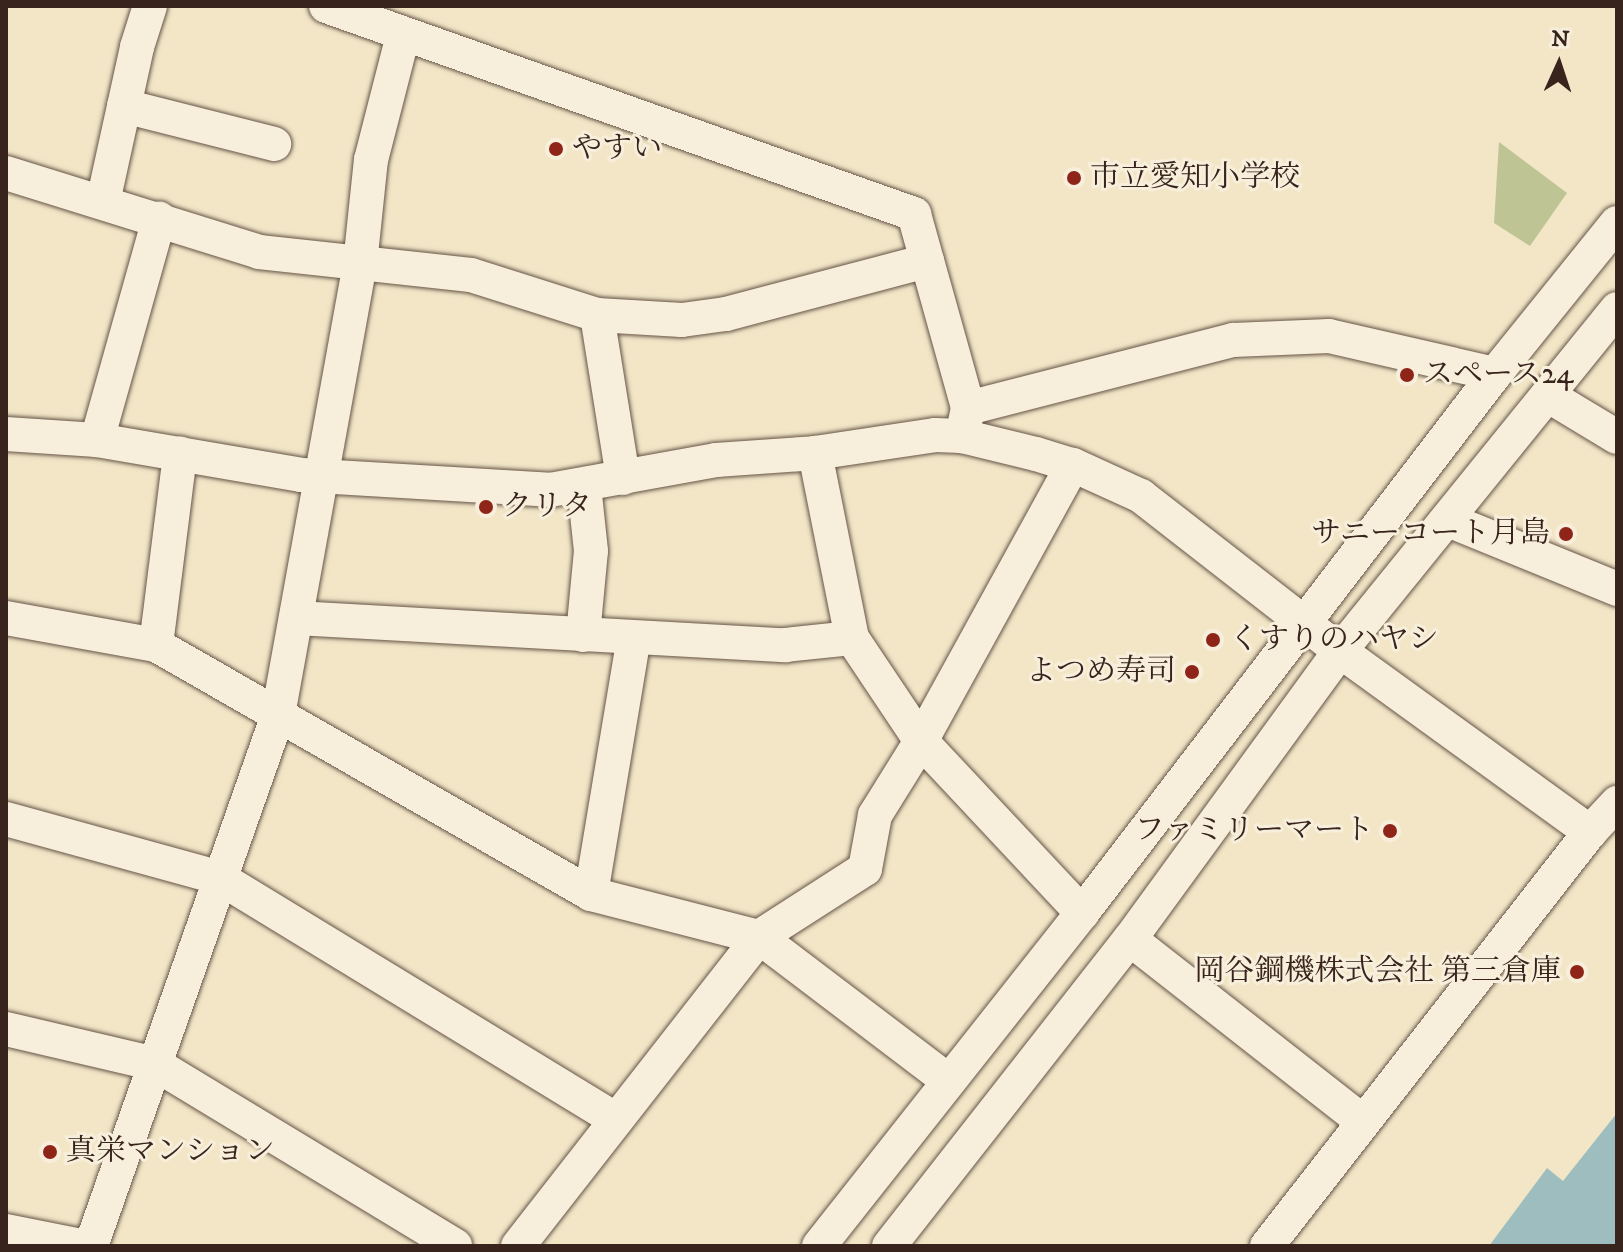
<!DOCTYPE html>
<meta charset="utf-8">
<style>
body{margin:0}
#map{position:relative;width:1623px;height:1252px;overflow:hidden;background:#f2e6c7;font-family:"IM FELL DW Pica","Noto Serif JP",serif}
div>[style]{position:absolute}
.green>*{inset:0;background:#bec493}
.water>*{inset:0;background:#9ebdbe}
.roads{filter:drop-shadow(0 0 2px #665447) drop-shadow(0 0 2px #665447)}
.minor>*{height:34px;margin:-17px;padding:0 17px;transform-origin:17px;border-radius:17px;background:#f7efdb}
.dots>*{width:22px;height:22px;translate:-50% -50%;box-sizing:border-box;border:4px solid #f7efdb;border-radius:50%}
span{translate:-50% -50%;white-space:nowrap;text-align:center;line-height:1.15;-webkit-text-stroke:6px #f7efdb;paint-order:stroke}
.poi-label{font-size:30px;color:#38241c}
.left{translate:0 -50%;text-align:left}
.right{translate:-100% -50%;text-align:right}
.frame{position:absolute;inset:0;border:8px solid #38241c;pointer-events:none}
.north{position:absolute;left:1519px;top:24px;width:80px;height:80px;-webkit-text-stroke:6px #f7efdb;paint-order:stroke;rotate:3deg;font-size:22px;font-weight:700;line-height:32px;text-align:center;color:#38241c}
.north::after{content:'';display:block;margin:auto;width:28px;height:36px;background:#38241c;clip-path:polygon(50% 0,100% 100%,50% 72%,0 100%)}
</style>
<div id="map">
<div class="green">
<i style="clip-path:polygon(1499px 142px,1567px 193px,1530px 246px,1494px 223px)"></i>
</div>
<div class="water">
<i style="clip-path:polygon(1617px 1113px,1617px 1246px,1489px 1246px,1547px 1168px,1563px 1181px)"></i>
</div>
<div class="roads">
<div class="minor">
<i style="left:326px;top:6px;width:624px;rotate:19.48deg"></i>
<i style="left:914px;top:214px;width:201px;rotate:74.4deg"></i>
<i style="left:968px;top:408px;width:29px;rotate:102deg"></i>
<i style="left:124px;top:106px;width:155px;rotate:14.2deg"></i>
<i style="left:6px;top:173px;width:265px;rotate:17.3deg"></i>
<i style="left:259px;top:252px;width:213px;rotate:6.2deg"></i>
<i style="left:471px;top:275px;width:132px;rotate:17.6deg"></i>
<i style="left:597px;top:315px;width:85px;rotate:3.4deg"></i>
<i style="left:682px;top:320px;width:44px;rotate:-7.8deg"></i>
<i style="left:726px;top:314px;width:208px;rotate:-14.8deg"></i>
<i style="left:103px;top:202px;width:159px;rotate:-77.6deg"></i>
<i style="left:137px;top:47px;width:43px;rotate:-72.4deg"></i>
<i style="left:597px;top:315px;width:165px;rotate:80.9deg"></i>
<i style="left:1549px;top:396px;width:79px;rotate:31.1deg"></i>
<i style="left:968px;top:408px;width:274px;rotate:-14.4deg"></i>
<i style="left:1233px;top:340px;width:96px;rotate:-2.4deg"></i>
<i style="left:1329px;top:336px;width:170px;rotate:12.9deg"></i>
<i style="left:6px;top:434px;width:91px;rotate:3.8deg"></i>
<i style="left:97px;top:440px;width:207px;rotate:9.7deg"></i>
<i style="left:301px;top:475px;width:249px;rotate:3.4deg"></i>
<i style="left:550px;top:490px;width:169px;rotate:-10.2deg"></i>
<i style="left:716px;top:460px;width:99px;rotate:-4deg"></i>
<i style="left:815px;top:453px;width:121px;rotate:-8.5deg"></i>
<i style="left:935px;top:435px;width:27px;rotate:2deg"></i>
<i style="left:962px;top:436px;width:76px;rotate:13.7deg"></i>
<i style="left:1036px;top:454px;width:39px;rotate:17deg"></i>
<i style="left:1073px;top:465px;width:75px;rotate:24.5deg"></i>
<i style="left:1141px;top:496px;width:252px;rotate:37.9deg"></i>
<i style="left:1340px;top:651px;width:309px;rotate:35.9deg"></i>
<i style="left:97px;top:440px;width:230px;rotate:-74.3deg"></i>
<i style="left:815px;top:453px;width:189px;rotate:78.7deg"></i>
<i style="left:852px;top:638px;width:124px;rotate:56.2deg"></i>
<i style="left:921px;top:741px;width:236px;rotate:46.9deg"></i>
<i style="left:1448px;top:520px;width:183px;rotate:22.2deg"></i>
<i style="left:6px;top:618px;width:152px;rotate:10.2deg"></i>
<i style="left:156px;top:645px;width:501px;rotate:29.79deg"></i>
<i style="left:591px;top:894px;width:173px;rotate:14.4deg"></i>
<i style="left:759px;top:937px;width:238px;rotate:37.2deg"></i>
<i style="left:296px;top:618px;width:490px;rotate:3.2deg"></i>
<i style="left:785px;top:645px;width:67px;rotate:-6deg"></i>
<i style="left:583px;top:635px;width:84px;rotate:-84.6deg"></i>
<i style="left:591px;top:551px;width:66px;rotate:-96.1deg"></i>
<i style="left:156px;top:645px;width:193px;rotate:-82.8deg"></i>
<i style="left:6px;top:819px;width:222px;rotate:15.4deg"></i>
<i style="left:220px;top:878px;width:464px;rotate:31.4deg"></i>
<i style="left:591px;top:894px;width:260px;rotate:-80.5deg"></i>
<i style="left:1130px;top:939px;width:296px;rotate:38.1deg"></i>
<i style="left:6px;top:1029px;width:153px;rotate:13.2deg"></i>
<i style="left:155px;top:1064px;width:351px;rotate:31.2deg"></i>
<i style="left:6px;top:1231px;width:76px;rotate:11.3deg"></i>
<i style="left:91px;top:1246px;width:563px;rotate:-70.6deg"></i>
<i style="left:278px;top:715px;width:458px;rotate:-79.7deg"></i>
<i style="left:360px;top:264px;width:105px;rotate:-84deg"></i>
<i style="left:371px;top:160px;width:129px;rotate:-75.6deg"></i>
<i style="left:518px;top:1246px;width:392px;rotate:-52deg"></i>
<i style="left:759px;top:937px;width:126px;rotate:-32.7deg"></i>
<i style="left:865px;top:869px;width:55px;rotate:-79.5deg"></i>
<i style="left:875px;top:815px;width:87px;rotate:-58.1deg"></i>
<i style="left:921px;top:741px;width:315px;rotate:-61.2deg"></i>
<i style="left:819px;top:1246px;width:424px;rotate:-51.7deg"></i>
<i style="left:1082px;top:913px;width:679px;rotate:-52.54deg"></i>
<i style="left:1495px;top:374px;width:194px;rotate:-51.1deg"></i>
<i style="left:889px;top:1246px;width:390px;rotate:-51.9deg"></i>
<i style="left:1130px;top:939px;width:356px;rotate:-53.9deg"></i>
<i style="left:1340px;top:651px;width:440px;rotate:-51deg"></i>
<i style="left:1267px;top:1246px;width:525px;rotate:-52.04deg"></i>
<i style="left:1590px;top:832px;width:40px;rotate:-47deg"></i>
</div>
</div>
<div class="dots">
<i style="left:556px;top:149px;background:#8f2418"></i>
<i style="left:1074px;top:178px;background:#8f2418"></i>
<i style="left:1407px;top:375px;background:#8f2418"></i>
<i style="left:486px;top:507px;background:#8f2418"></i>
<i style="left:1566px;top:534px;background:#8f2418"></i>
<i style="left:1213px;top:640px;background:#8f2418"></i>
<i style="left:1192px;top:672px;background:#8f2418"></i>
<i style="left:1390px;top:831px;background:#8f2418"></i>
<i style="left:1577px;top:972px;background:#8f2418"></i>
<i style="left:50px;top:1152px;background:#8f2418"></i>
</div>
<div class="poi-label">
<span class="left" style="left:572px;top:149px">やすい</span>
<span class="left" style="left:1090px;top:178px">市立愛知小学校</span>
<span class="left" style="left:1423px;top:375px">スペース24</span>
<span class="left" style="left:502px;top:507px">クリタ</span>
<span class="right" style="left:1550px;top:534px">サニーコート月島</span>
<span class="left" style="left:1229px;top:640px">くすりのハヤシ</span>
<span class="right" style="left:1176px;top:672px">よつめ寿司</span>
<span class="right" style="left:1374px;top:831px">ファミリーマート</span>
<span class="right" style="left:1561px;top:972px">岡谷鋼機株式会社 第三倉庫</span>
<span class="left" style="left:66px;top:1152px">真栄マンション</span>
</div>
<div class="frame"></div>
<div class="north">N</div>
</div>
